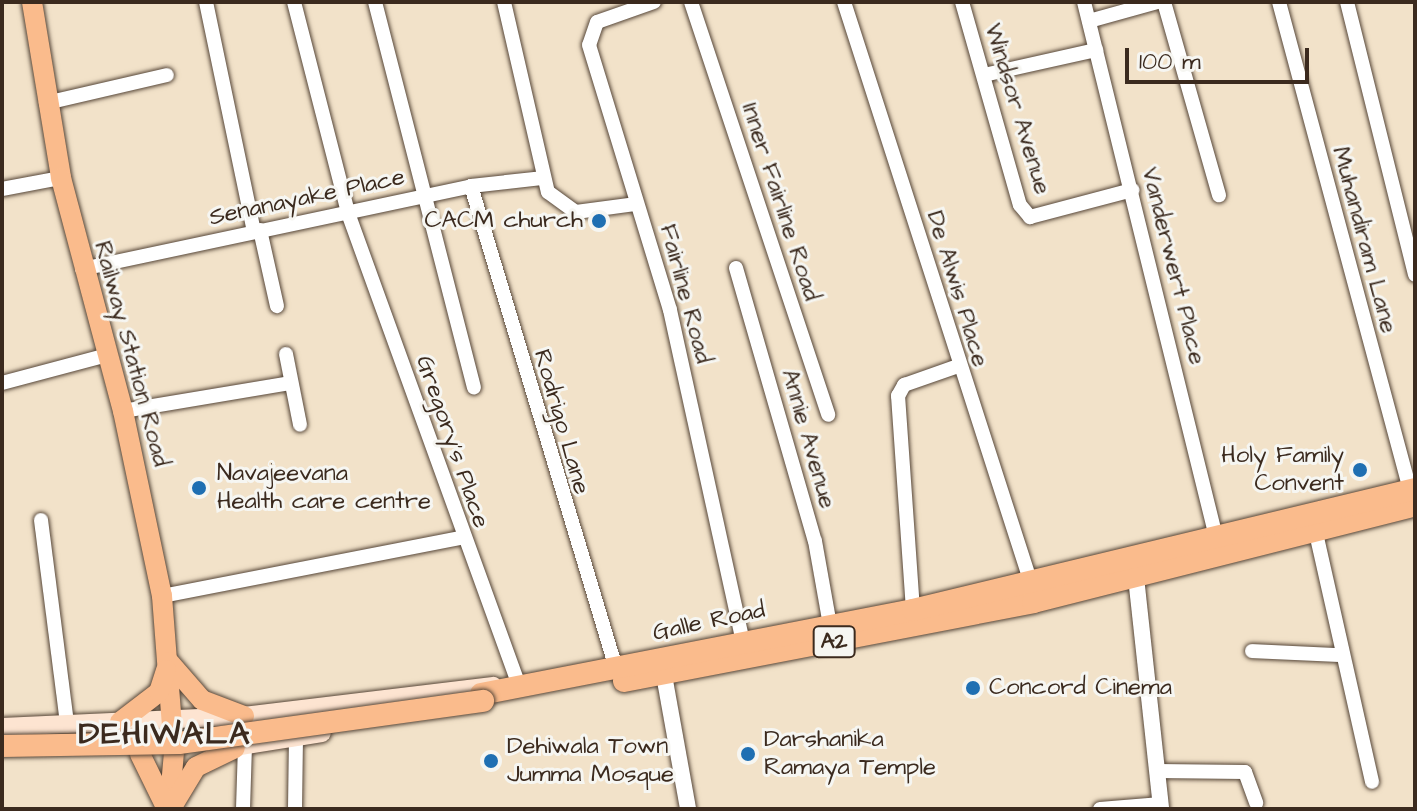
<!DOCTYPE html>
<style>
body{margin:0}
#map{position:relative;width:1417px;height:811px;overflow:hidden;background:#f2e2c9;font-family:"Architects Daughter",sans-serif}
div>[style]{position:absolute}
.roads{filter:drop-shadow(0 0 2px #564638) drop-shadow(0 0 2px #564638)}
.minor>*{height:14px;margin:-7px;padding:0 7px;transform-origin:7px;border-radius:7px;background:#fff}
.tertiary>*{height:16px;margin:-8px;padding:0 8px;transform-origin:8px;border-radius:8px;background:#fff}
.secondary>*{height:18px;margin:-9px;padding:0 9px;transform-origin:9px;border-radius:9px;background:#fde4d1}
.primary>*{height:20px;margin:-10px;padding:0 10px;transform-origin:10px;border-radius:10px;background:#fabb8c}
.trunk>*{height:22px;margin:-11px;padding:0 11px;transform-origin:11px;border-radius:11px;background:#fabb8c}
.bridges{filter:drop-shadow(0 0 2px #564638) drop-shadow(0 0 2px #564638)}
.trunk-bridge>*{height:22px;margin:-11px;padding:0 11px;transform-origin:11px;border-radius:11px;background:#fabb8c}
.dots>*{width:22px;height:22px;translate:-50% -50%;box-sizing:border-box;border:4px solid #f6f6f2;border-radius:50%}
span{translate:-50% -50%;white-space:nowrap;text-align:center;line-height:1.15;-webkit-text-stroke:6px #f6f6f2;paint-order:stroke}
.shield-label span{padding:2px 6px;background:#f6f6f2;border:2px solid;border-radius:6px;-webkit-text-stroke-width:0}
.shield-label{font-size:22px;color:#3b2a1e;font-weight:700}
.street-label{font-size:24px;color:#3b2a1e}
.poi-label{font-size:24px;color:#3b2a1e}
.right{translate:-100% -50%;text-align:right}
.left{translate:0 -50%;text-align:left}
.district-label{font-size:32px;color:#3b2a1e;font-weight:700;letter-spacing:2px}
.frame{position:absolute;inset:0;border:4px solid #3b2a1e;pointer-events:none}
.scale{position:absolute;left:1125px;top:48px;width:184px;height:36px;box-sizing:border-box;border:4px solid #3b2a1e;border-top:0;padding-left:10px;font-size:24px;line-height:28px;white-space:nowrap;color:#3b2a1e;-webkit-text-stroke:6px #f6f6f2;paint-order:stroke}
</style>
<div id="map">
<div class="roads">
<div class="minor">
<i style="left:206px;top:2px;width:234px;rotate:78.2deg"></i>
<i style="left:294px;top:2px;width:218px;rotate:75.6deg"></i>
<i style="left:348px;top:213px;width:500px;rotate:70.1deg"></i>
<i style="left:375px;top:2px;width:398px;rotate:75.6deg"></i>
<i style="left:504px;top:2px;width:195px;rotate:77deg"></i>
<i style="left:548px;top:192px;width:34px;rotate:36deg"></i>
<i style="left:576px;top:212px;width:61px;rotate:-7.6deg"></i>
<i style="left:654px;top:2px;width:60px;rotate:160.7deg"></i>
<i style="left:597px;top:22px;width:24px;rotate:109deg"></i>
<i style="left:589px;top:45px;width:277px;rotate:73deg"></i>
<i style="left:670px;top:310px;width:339px;rotate:77.6deg"></i>
<i style="left:691px;top:2px;width:435px;rotate:71.6deg"></i>
<i style="left:844px;top:2px;width:610px;rotate:72.16deg"></i>
<i style="left:962px;top:2px;width:211px;rotate:74.1deg"></i>
<i style="left:1020px;top:205px;width:16px;rotate:50deg"></i>
<i style="left:1030px;top:217px;width:106px;rotate:-14.8deg"></i>
<i style="left:1084px;top:2px;width:555px;rotate:76.14deg"></i>
<i style="left:1164px;top:2px;width:201px;rotate:74.1deg"></i>
<i style="left:1279px;top:2px;width:505px;rotate:74.97deg"></i>
<i style="left:1347px;top:2px;width:281px;rotate:76deg"></i>
<i style="left:1089px;top:21px;width:71px;rotate:-15.6deg"></i>
<i style="left:984px;top:75px;width:115px;rotate:-12.6deg"></i>
<i style="left:46px;top:103px;width:124px;rotate:-13deg"></i>
<i style="left:471px;top:186px;width:503px;rotate:73.26deg"></i>
<i style="left:2px;top:189px;width:60px;rotate:-10.6deg"></i>
<i style="left:260px;top:230px;width:78px;rotate:77.4deg"></i>
<i style="left:736px;top:268px;width:284px;rotate:73.9deg"></i>
<i style="left:815px;top:541px;width:85px;rotate:79.9deg"></i>
<i style="left:82px;top:269px;width:398px;rotate:-12deg"></i>
<i style="left:471px;top:186px;width:71px;rotate:-6.4deg"></i>
<i style="left:286px;top:354px;width:72px;rotate:78.8deg"></i>
<i style="left:2px;top:383px;width:109px;rotate:-14.9deg"></i>
<i style="left:123px;top:411px;width:169px;rotate:-9.5deg"></i>
<i style="left:41px;top:520px;width:206px;rotate:82.7deg"></i>
<i style="left:1316px;top:533px;width:255px;rotate:77.3deg"></i>
<i style="left:162px;top:596px;width:305px;rotate:-11deg"></i>
<i style="left:913px;top:610px;width:215px;rotate:-94deg"></i>
<i style="left:898px;top:396px;width:13px;rotate:-61deg"></i>
<i style="left:904px;top:385px;width:57px;rotate:-19.4deg"></i>
<i style="left:1252px;top:651px;width:86px;rotate:2.7deg"></i>
<i style="left:1157px;top:771px;width:88px;rotate:0.7deg"></i>
<i style="left:1245px;top:772px;width:33px;rotate:70deg"></i>
<i style="left:243px;top:809px;width:62px;rotate:-88.2deg"></i>
<i style="left:295px;top:809px;width:71px;rotate:-89.2deg"></i>
<i style="left:1100px;top:809px;width:61px;rotate:-4.7deg"></i>
</div>
<div class="tertiary">
<i style="left:1135px;top:568px;width:242px;rotate:83.8deg"></i>
<i style="left:664px;top:675px;width:136px;rotate:79.8deg"></i>
</div>
<div class="secondary">
<i style="left:2px;top:727px;width:242px;rotate:-2.6deg"></i>
<i style="left:244px;top:716px;width:251px;rotate:-6.9deg"></i>
<i style="left:221px;top:749px;width:102px;rotate:-9deg"></i>
</div>
<div class="primary">
<i style="left:32px;top:2px;width:178px;rotate:80.6deg"></i>
<i style="left:61px;top:178px;width:241px;rotate:75.1deg"></i>
<i style="left:123px;top:411px;width:189px;rotate:78.1deg"></i>
<i style="left:162px;top:596px;width:156px;rotate:85.6deg"></i>
<i style="left:174px;top:752px;width:57px;rotate:95deg"></i>
<i style="left:169px;top:662px;width:50px;rotate:49deg"></i>
<i style="left:202px;top:700px;width:45px;rotate:20.9deg"></i>
<i style="left:120px;top:722px;width:49px;rotate:-37.6deg"></i>
<i style="left:159px;top:692px;width:23px;rotate:-72deg"></i>
<i style="left:140px;top:754px;width:61px;rotate:63.9deg"></i>
<i style="left:173px;top:805px;width:44px;rotate:-58.8deg"></i>
<i style="left:196px;top:767px;width:43px;rotate:-26deg"></i>
</div>
<div class="trunk">
<i style="left:624px;top:681px;width:417px;rotate:-10.9deg"></i>
<i style="left:1033px;top:602px;width:394px;rotate:-14.2deg"></i>
<i style="left:481px;top:694px;width:440px;rotate:-11deg"></i>
<i style="left:913px;top:610px;width:516px;rotate:-13.55deg"></i>
</div>
</div>
<div class="bridges">
<div class="trunk-bridge">
<i style="left:2px;top:746px;width:177px;rotate:-1deg"></i>
<i style="left:179px;top:743px;width:307px;rotate:-7.9deg"></i>
</div>
</div>
<div class="dots">
<i style="left:599px;top:221px;background:#1f6fb2"></i>
<i style="left:1360px;top:470px;background:#1f6fb2"></i>
<i style="left:199px;top:488px;background:#1f6fb2"></i>
<i style="left:973px;top:688px;background:#1f6fb2"></i>
<i style="left:748px;top:754px;background:#1f6fb2"></i>
<i style="left:491px;top:761px;background:#1f6fb2"></i>
</div>
<div class="shield-label">
<span style="left:834px;top:642px">A2</span>
</div>
<div class="street-label">
<span style="left:1017px;top:109px;rotate:73deg">Windsor Avenue</span>
<span style="left:307px;top:198px;rotate:-12deg">Senanayake Place</span>
<span style="left:780px;top:202px;rotate:72deg">Inner Fairline Road</span>
<span style="left:1364px;top:240px;rotate:75deg">Muhandiram Lane</span>
<span style="left:1173px;top:266px;rotate:76deg">Vanderwert Place</span>
<span style="left:957px;top:289px;rotate:73deg">De Alwis Place</span>
<span style="left:685px;top:294px;rotate:75deg">Fairline Road</span>
<span style="left:131px;top:354px;rotate:75deg">Railway Station Road</span>
<span style="left:561px;top:422px;rotate:74deg">Rodrigo Lane</span>
<span style="left:808px;top:439px;rotate:74deg">Annie Avenue</span>
<span style="left:452px;top:442px;rotate:71deg">Gregory's Place</span>
<span style="left:709px;top:622px;rotate:-12deg">Galle Road</span>
</div>
<div class="poi-label">
<span class="right" style="left:583px;top:221px">CACM church</span>
<span class="right" style="left:1344px;top:470px">Holy Family<br>Convent</span>
<span class="left" style="left:217px;top:488px">Navajeevana<br>Health care centre</span>
<span class="left" style="left:989px;top:688px">Concord Cinema</span>
<span class="left" style="left:764px;top:754px">Darshanika<br>Ramaya Temple</span>
<span class="left" style="left:507px;top:761px">Dehiwala Town<br>Jumma Mosque</span>
</div>
<div class="district-label">
<span style="left:165px;top:734px">DEHIWALA</span>
</div>
<div class="frame"></div>
<div class="scale">100 m</div>
</div>
